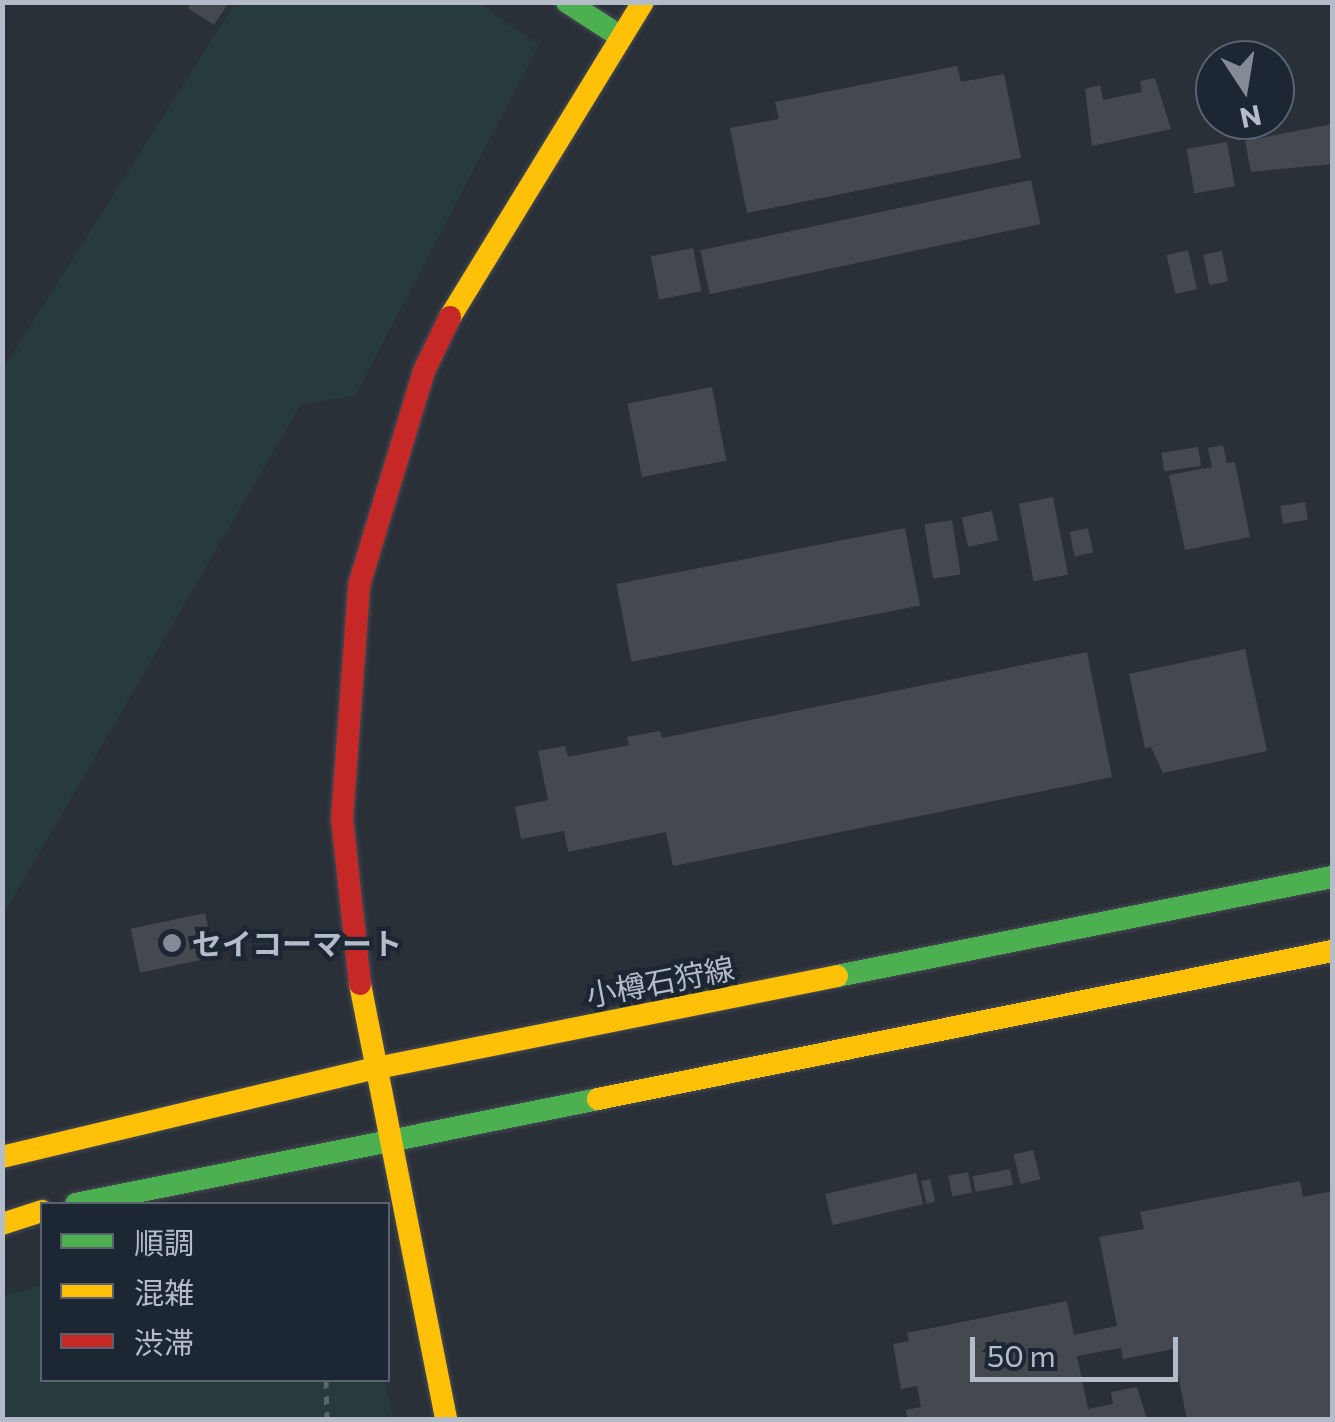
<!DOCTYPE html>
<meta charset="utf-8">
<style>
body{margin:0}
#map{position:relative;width:1335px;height:1422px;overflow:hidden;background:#2a3038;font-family:Commissioner,"Noto Sans JP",sans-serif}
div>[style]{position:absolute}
.green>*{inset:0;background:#273a3e}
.building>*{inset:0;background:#444950;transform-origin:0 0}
.path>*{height:5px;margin-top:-2.5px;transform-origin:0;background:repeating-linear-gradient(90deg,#5d636a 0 8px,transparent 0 16px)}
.roads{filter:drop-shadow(0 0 2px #484c53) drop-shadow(0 0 2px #484c53)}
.fast>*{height:22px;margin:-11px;padding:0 11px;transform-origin:11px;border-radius:11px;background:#4caf50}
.slow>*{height:22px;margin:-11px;padding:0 11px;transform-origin:11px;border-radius:11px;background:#ffc107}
.jam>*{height:22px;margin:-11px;padding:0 11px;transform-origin:11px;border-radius:11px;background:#c62828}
.dots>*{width:28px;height:28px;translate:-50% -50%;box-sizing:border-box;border:5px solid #1d2633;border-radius:50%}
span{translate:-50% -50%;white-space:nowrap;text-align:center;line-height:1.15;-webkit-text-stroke:9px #1d2633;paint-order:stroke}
.poi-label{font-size:30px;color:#b4bcc9;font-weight:700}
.left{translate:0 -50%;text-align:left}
.street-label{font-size:30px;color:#b4bcc9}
.frame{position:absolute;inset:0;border:5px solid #b4bcc9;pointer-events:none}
.legend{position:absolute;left:40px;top:1202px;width:350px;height:180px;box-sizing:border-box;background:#1d2633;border:2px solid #59626f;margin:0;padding:12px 18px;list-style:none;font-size:30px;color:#b4bcc9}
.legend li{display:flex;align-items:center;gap:20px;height:50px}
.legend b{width:50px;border:2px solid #59626f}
.north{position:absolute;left:1195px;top:40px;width:100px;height:100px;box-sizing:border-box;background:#1d2633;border:2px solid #59626f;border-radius:50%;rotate:168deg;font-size:28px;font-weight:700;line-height:40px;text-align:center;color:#b4bcc9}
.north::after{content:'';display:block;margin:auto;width:35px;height:45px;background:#848b96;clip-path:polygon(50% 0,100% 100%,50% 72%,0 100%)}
.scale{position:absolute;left:970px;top:1337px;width:208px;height:45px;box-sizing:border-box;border:5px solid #b4bcc9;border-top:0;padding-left:12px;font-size:30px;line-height:35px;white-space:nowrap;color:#b4bcc9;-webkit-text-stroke:8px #1d2633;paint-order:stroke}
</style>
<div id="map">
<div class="green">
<i style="clip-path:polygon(235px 3px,478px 3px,539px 45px,355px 396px,301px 404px,3px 915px,3px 369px)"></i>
<i style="clip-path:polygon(42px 1285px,42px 1380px,385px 1380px,393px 1419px,3px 1419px,3px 1296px)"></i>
</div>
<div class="building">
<i style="clip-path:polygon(192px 2px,229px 2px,214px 25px,188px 8px)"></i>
<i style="clip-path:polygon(957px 66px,961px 82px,1004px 74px,1021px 158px,747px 213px,730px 128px,779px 119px,775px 102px)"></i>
<i style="clip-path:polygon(1155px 78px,1171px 129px,1092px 146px,1085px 89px,1100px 85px,1103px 100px,1142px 92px,1140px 81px)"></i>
<i style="clip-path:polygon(1332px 124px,1332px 164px,1251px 172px,1245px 141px)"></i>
<i style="left:1227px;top:142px;width:45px;height:41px;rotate:80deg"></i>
<i style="left:1031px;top:180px;width:45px;height:338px;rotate:78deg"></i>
<i style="left:693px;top:248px;width:44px;height:43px;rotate:79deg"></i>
<i style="left:1188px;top:250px;width:40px;height:22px;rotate:77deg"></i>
<i style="left:1222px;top:251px;width:31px;height:19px;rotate:79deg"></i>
<i style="left:712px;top:387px;width:75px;height:86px;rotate:79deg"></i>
<i style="clip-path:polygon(1223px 445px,1227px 463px,1235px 462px,1250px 537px,1185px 550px,1169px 475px,1212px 467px,1208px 448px)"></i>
<i style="left:1198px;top:447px;width:19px;height:37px;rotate:81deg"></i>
<i style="left:1053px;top:497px;width:79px;height:35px;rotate:79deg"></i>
<i style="left:1305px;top:502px;width:18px;height:25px;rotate:81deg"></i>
<i style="left:992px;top:511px;width:30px;height:31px;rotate:78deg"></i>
<i style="left:952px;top:520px;width:55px;height:28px;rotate:81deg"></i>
<i style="left:905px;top:528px;width:79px;height:294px;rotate:79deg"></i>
<i style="left:1088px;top:528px;width:25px;height:19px;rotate:78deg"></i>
<i style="clip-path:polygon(1245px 649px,1267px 751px,1163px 773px,1151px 747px,1145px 748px,1129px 674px)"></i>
<i style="clip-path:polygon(1087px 652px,1112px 777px,673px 866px,666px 832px,568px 852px,564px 831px,521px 839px,515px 807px,548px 800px,538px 751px,565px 746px,568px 757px,629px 745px,627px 737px,660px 731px,662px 738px)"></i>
<i style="left:205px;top:913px;width:45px;height:76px;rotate:78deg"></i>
<i style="left:1033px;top:1150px;width:30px;height:20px;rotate:76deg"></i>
<i style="left:1010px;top:1169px;width:16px;height:38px;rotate:79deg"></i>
<i style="left:968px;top:1172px;width:21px;height:20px;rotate:79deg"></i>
<i style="left:916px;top:1173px;width:32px;height:93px;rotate:77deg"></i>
<i style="left:930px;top:1179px;width:23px;height:9px;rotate:77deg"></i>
<i style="clip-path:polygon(1300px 1181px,1303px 1197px,1332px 1191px,1332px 1420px,1187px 1420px,1173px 1349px,1123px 1359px,1121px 1348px,1077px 1356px,1088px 1409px,1113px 1404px,1111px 1392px,1137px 1387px,1147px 1420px,908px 1420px,906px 1410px,921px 1407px,917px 1386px,901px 1389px,893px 1344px,909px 1341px,907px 1333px,1067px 1301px,1074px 1335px,1117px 1326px,1099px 1237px,1144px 1229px,1140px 1212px)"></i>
</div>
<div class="path">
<i style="left:326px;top:1380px;width:40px;rotate:88.6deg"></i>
</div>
<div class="roads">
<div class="fast">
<i style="left:567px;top:2px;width:64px;rotate:32.9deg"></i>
<i style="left:837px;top:976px;width:505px;rotate:-11.31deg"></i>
<i style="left:76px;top:1204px;width:532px;rotate:-11.37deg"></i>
</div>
<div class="slow">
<i style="left:450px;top:317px;width:369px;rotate:-58.5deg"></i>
<i style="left:360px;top:984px;width:444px;rotate:78.8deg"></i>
<i style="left:598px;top:1099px;width:749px;rotate:-11.4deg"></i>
<i style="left:2px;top:1157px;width:385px;rotate:-13.4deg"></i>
<i style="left:377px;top:1068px;width:469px;rotate:-11.3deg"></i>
<i style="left:2px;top:1224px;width:42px;rotate:-18deg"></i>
</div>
<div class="jam">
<i style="left:360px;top:984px;width:166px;rotate:-96.2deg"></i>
<i style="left:342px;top:819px;width:235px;rotate:-85.8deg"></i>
<i style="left:359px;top:585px;width:224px;rotate:-73.1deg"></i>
<i style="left:424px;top:371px;width:60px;rotate:-64.3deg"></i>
</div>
</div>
<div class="dots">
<i style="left:172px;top:943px;background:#848b96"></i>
</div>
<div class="poi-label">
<span class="left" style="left:192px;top:943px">セイコーマート</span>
</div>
<div class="street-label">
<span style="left:660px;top:981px;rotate:-11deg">小樽石狩線</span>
</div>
<div class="frame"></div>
<ul class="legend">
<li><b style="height:12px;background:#4caf50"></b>順調</li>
<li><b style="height:12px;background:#ffc107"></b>混雑</li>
<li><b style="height:12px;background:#c62828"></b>渋滞</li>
</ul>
<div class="north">N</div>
<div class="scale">50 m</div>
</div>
